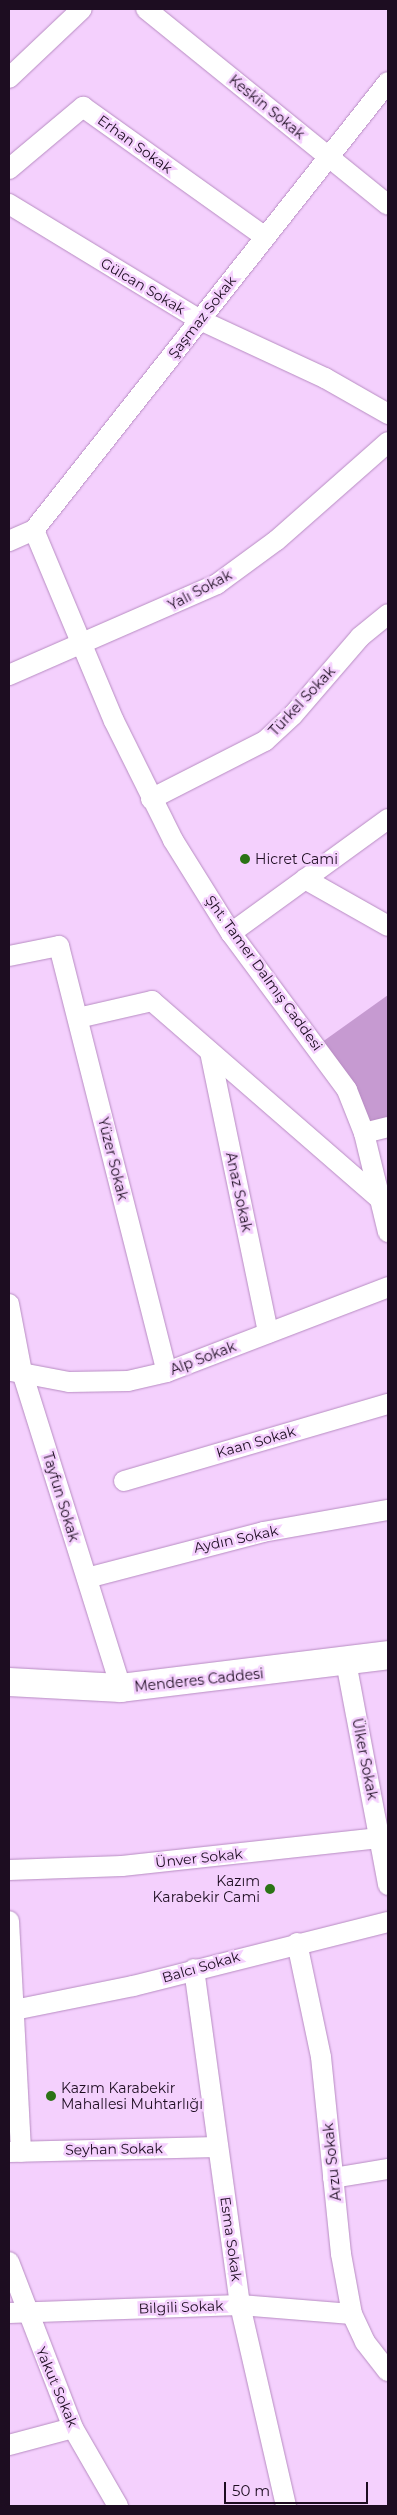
<!DOCTYPE html>
<meta charset="utf-8">
<style>
body{margin:0}
#map{position:relative;width:397px;height:2515px;overflow:hidden;background:#f4d0fd;font-family:Montserrat,sans-serif}
div>[style]{position:absolute}
.green>*{inset:0;background:#c69ad1}
.roads{filter:drop-shadow(0 0 1px #b78cc2) drop-shadow(0 0 1px #b78cc2)}
.street>*{height:20px;margin:-10px;padding:0 10px;transform-origin:10px;border-radius:10px;background:#fff}
.secondary>*{height:28px;margin:-14px;padding:0 14px;transform-origin:14px;border-radius:14px;background:#fff}
.dots>*{width:14px;height:14px;translate:-50% -50%;box-sizing:border-box;border:2px solid #f4d0fd;border-radius:50%}
span{translate:-50% -50%;white-space:nowrap;text-align:center;line-height:1.15;-webkit-text-stroke:5px #f4d0fd;paint-order:stroke}
.street-label{font-size:14px;color:#1d0d21}
.poi-label{font-size:14px;color:#1d0d21}
.left{translate:0 -50%;text-align:left}
.right{translate:-100% -50%;text-align:right}
.frame{position:absolute;inset:0;border:10px solid #1d0d21;pointer-events:none}
.scale{position:absolute;left:224px;top:2482px;width:144px;height:22px;box-sizing:border-box;border:2px solid #1d0d21;border-top:0;padding-left:6px;font-size:15px;line-height:18px;white-space:nowrap;color:#1d0d21;-webkit-text-stroke:4px #f4d0fd;paint-order:stroke}
</style>
<div id="map">
<div class="green">
<i style="clip-path:polygon(388px 995px,388px 1127px,364px 1133px,318px 1045px)"></i>
</div>
<div class="roads">
<div class="street">
<i style="left:146px;top:9px;width:311px;rotate:39deg"></i>
<i style="left:9px;top:78px;width:100px;rotate:-43.4deg"></i>
<i style="left:9px;top:169px;width:97px;rotate:-40deg"></i>
<i style="left:83px;top:107px;width:224px;rotate:35.5deg"></i>
<i style="left:9px;top:204px;width:223px;rotate:31.3deg"></i>
<i style="left:200px;top:320px;width:138px;rotate:24.9deg"></i>
<i style="left:325px;top:378px;width:73px;rotate:29.7deg"></i>
<i style="left:34px;top:530px;width:207px;rotate:67.3deg"></i>
<i style="left:114px;top:721px;width:133px;rotate:63.6deg"></i>
<i style="left:173px;top:840px;width:110px;rotate:58.1deg"></i>
<i style="left:231px;top:933px;width:195px;rotate:53.5deg"></i>
<i style="left:347px;top:1090px;width:46px;rotate:68.4deg"></i>
<i style="left:364px;top:1133px;width:102px;rotate:76.4deg"></i>
<i style="left:9px;top:541px;width:27px;rotate:-24deg"></i>
<i style="left:34px;top:530px;width:571px;rotate:-51.68deg"></i>
<i style="left:9px;top:675px;width:227px;rotate:-23.6deg"></i>
<i style="left:217px;top:584px;width:74px;rotate:-36.3deg"></i>
<i style="left:277px;top:540px;width:148px;rotate:-41.4deg"></i>
<i style="left:151px;top:799px;width:128px;rotate:-27deg"></i>
<i style="left:265px;top:741px;width:38px;rotate:-43deg"></i>
<i style="left:293px;top:715px;width:103px;rotate:-49.3deg"></i>
<i style="left:360px;top:637px;width:36px;rotate:-39deg"></i>
<i style="left:305px;top:879px;width:95px;rotate:29.5deg"></i>
<i style="left:231px;top:933px;width:194px;rotate:-36deg"></i>
<i style="left:9px;top:956px;width:51px;rotate:-11.3deg"></i>
<i style="left:59px;top:946px;width:439px;rotate:75.8deg"></i>
<i style="left:78px;top:1018px;width:76px;rotate:-12.9deg"></i>
<i style="left:152px;top:1001px;width:306px;rotate:41deg"></i>
<i style="left:210px;top:1052px;width:287px;rotate:78.3deg"></i>
<i style="left:364px;top:1133px;width:25px;rotate:-14deg"></i>
<i style="left:9px;top:1304px;width:69px;rotate:79.2deg"></i>
<i style="left:22px;top:1372px;width:331px;rotate:72.6deg"></i>
<i style="left:11px;top:1371px;width:59px;rotate:10.7deg"></i>
<i style="left:69px;top:1382px;width:59px;rotate:-1deg"></i>
<i style="left:128px;top:1381px;width:40px;rotate:-13deg"></i>
<i style="left:167px;top:1372px;width:237px;rotate:-21deg"></i>
<i style="left:124px;top:1481px;width:275px;rotate:-16.3deg"></i>
<i style="left:87px;top:1578px;width:182px;rotate:-14.6deg"></i>
<i style="left:263px;top:1532px;width:127px;rotate:-10deg"></i>
<i style="left:346px;top:1662px;width:227px;rotate:79.3deg"></i>
<i style="left:9px;top:1870px;width:113px;rotate:-2deg"></i>
<i style="left:122px;top:1866px;width:268px;rotate:-6.2deg"></i>
<i style="left:9px;top:1921px;width:231px;rotate:87deg"></i>
<i style="left:297px;top:1943px;width:116px;rotate:78.1deg"></i>
<i style="left:321px;top:2057px;width:198px;rotate:84.2deg"></i>
<i style="left:341px;top:2254px;width:61px;rotate:79.6deg"></i>
<i style="left:352px;top:2314px;width:31px;rotate:65deg"></i>
<i style="left:365px;top:2342px;width:37px;rotate:52deg"></i>
<i style="left:194px;top:1969px;width:339px;rotate:82.2deg"></i>
<i style="left:240px;top:2305px;width:206px;rotate:77.1deg"></i>
<i style="left:14px;top:2010px;width:121px;rotate:-11.4deg"></i>
<i style="left:133px;top:1986px;width:263px;rotate:-14.1deg"></i>
<i style="left:9px;top:2152px;width:209px;rotate:-1.4deg"></i>
<i style="left:333px;top:2178px;width:56px;rotate:-9.3deg"></i>
<i style="left:9px;top:2262px;width:178px;rotate:68.9deg"></i>
<i style="left:73px;top:2428px;width:90px;rotate:60deg"></i>
<i style="left:9px;top:2313px;width:231px;rotate:-2deg"></i>
<i style="left:240px;top:2305px;width:112px;rotate:4.6deg"></i>
<i style="left:9px;top:2445px;width:66px;rotate:-14.9deg"></i>
</div>
<div class="secondary">
<i style="left:9px;top:1682px;width:112px;rotate:3.1deg"></i>
<i style="left:121px;top:1688px;width:269px;rotate:-7deg"></i>
</div>
</div>
<div class="dots">
<i style="left:245px;top:859px;background:#2b7315"></i>
<i style="left:270px;top:1889px;background:#2b7315"></i>
<i style="left:51px;top:2096px;background:#2b7315"></i>
</div>
<div class="street-label">
<span style="left:267px;top:107px;rotate:39deg">Keskin Sokak</span>
<span style="left:135px;top:144px;rotate:36deg">Erhan Sokak</span>
<span style="left:143px;top:286px;rotate:31deg">Gülcan Sokak</span>
<span style="left:202px;top:317px;rotate:-52deg">Şaşmaz Sokak</span>
<span style="left:200px;top:590px;rotate:-28deg">Yalı Sokak</span>
<span style="left:302px;top:701px;rotate:-47deg">Türkel Sokak</span>
<span style="left:264px;top:973px;rotate:54deg">Şht. Tamer Dalmış Caddesi</span>
<span style="left:113px;top:1159px;rotate:76deg">Yüzer Sokak</span>
<span style="left:239px;top:1192px;rotate:78deg">Anaz Sokak</span>
<span style="left:203px;top:1358px;rotate:-21deg">Alp Sokak</span>
<span style="left:256px;top:1442px;rotate:-16deg">Kaan Sokak</span>
<span style="left:61px;top:1497px;rotate:73deg">Tayfun Sokak</span>
<span style="left:236px;top:1539px;rotate:-12deg">Aydın Sokak</span>
<span style="left:199px;top:1680px;rotate:-6deg">Menderes Caddesi</span>
<span style="left:365px;top:1759px;rotate:79deg">Ülker Sokak</span>
<span style="left:199px;top:1858px;rotate:-6deg">Ünver Sokak</span>
<span style="left:201px;top:1967px;rotate:-16deg">Balcı Sokak</span>
<span style="left:114px;top:2149px;rotate:-1deg">Seyhan Sokak</span>
<span style="left:332px;top:2162px;rotate:-96deg">Arzu Sokak</span>
<span style="left:231px;top:2239px;rotate:82deg">Esma Sokak</span>
<span style="left:181px;top:2307px;rotate:-2deg">Bilgili Sokak</span>
<span style="left:57px;top:2387px;rotate:67deg">Yakut Sokak</span>
</div>
<div class="poi-label">
<span class="left" style="left:255px;top:859px">Hicret Cami</span>
<span class="right" style="left:260px;top:1889px">Kazım<br>Karabekir Cami</span>
<span class="left" style="left:61px;top:2096px">Kazım Karabekir<br>Mahallesi Muhtarlığı</span>
</div>
<div class="frame"></div>
<div class="scale">50 m</div>
</div>
